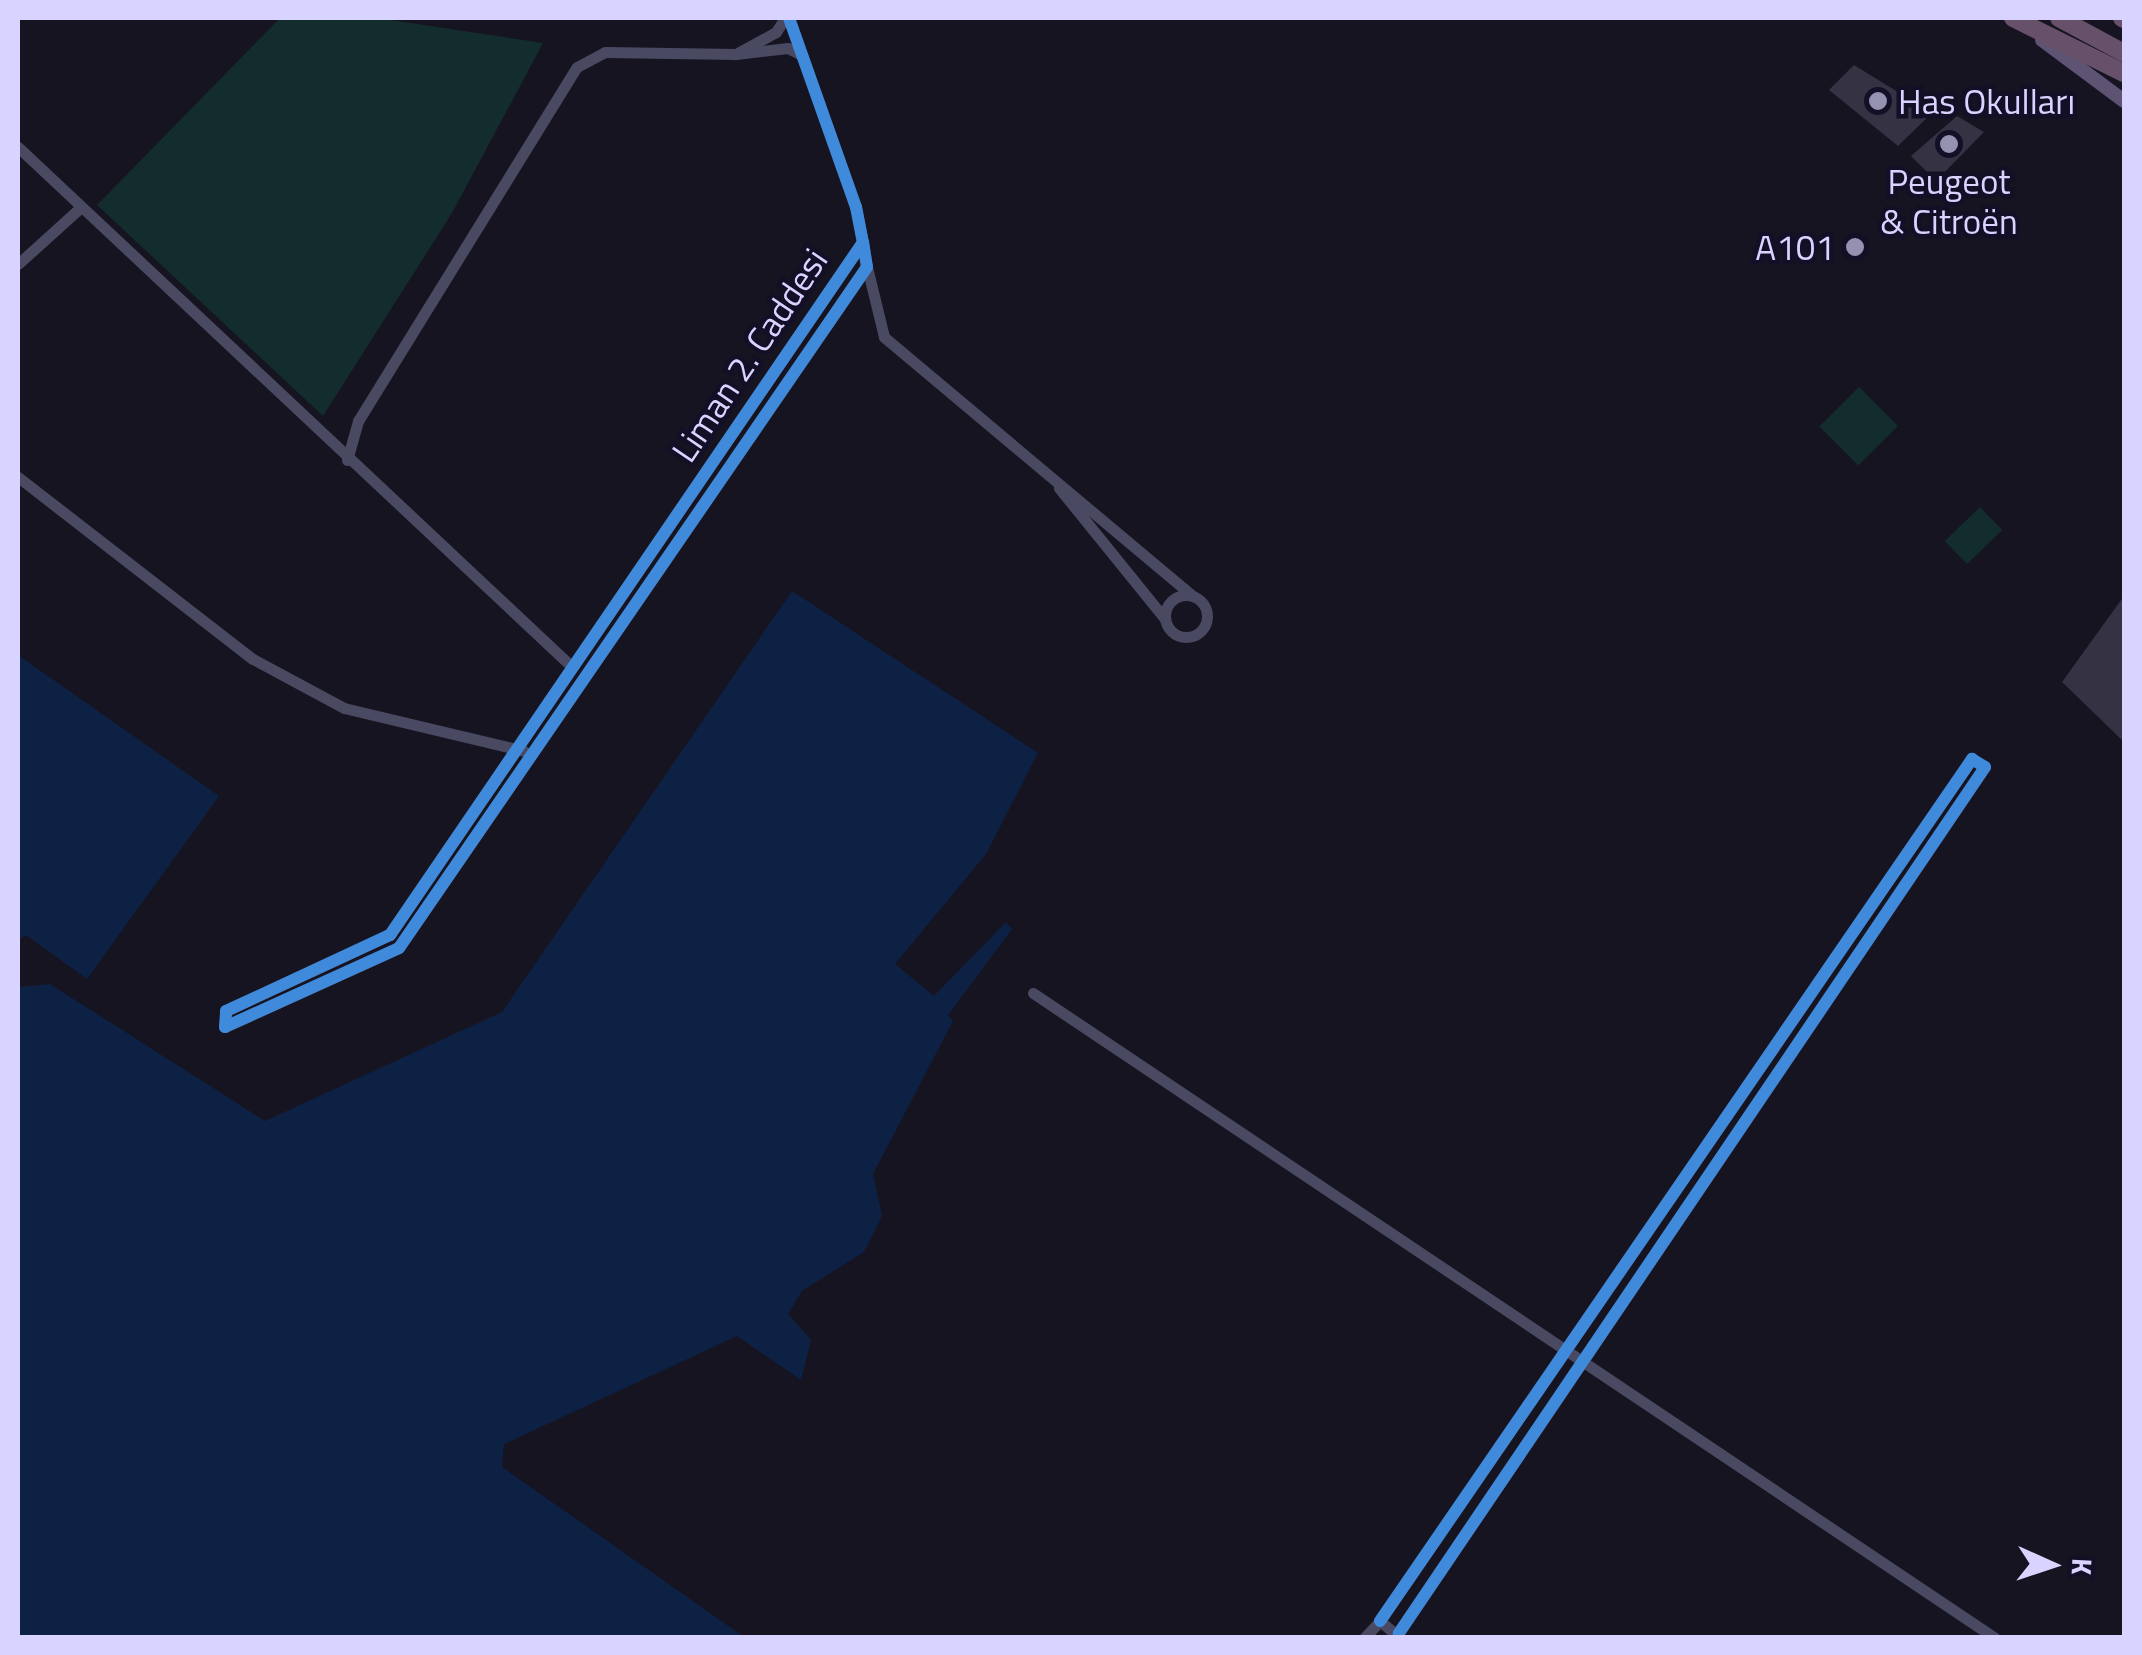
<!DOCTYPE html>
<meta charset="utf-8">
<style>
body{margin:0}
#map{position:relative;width:2142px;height:1655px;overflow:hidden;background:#161421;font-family:"Titillium Web",sans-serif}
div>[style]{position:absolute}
.green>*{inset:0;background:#132c2d;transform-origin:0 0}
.water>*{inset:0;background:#0d2144}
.building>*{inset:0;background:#343243}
.minor>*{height:11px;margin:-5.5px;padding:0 5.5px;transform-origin:5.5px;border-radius:5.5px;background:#4a4962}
.minor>.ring{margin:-5.5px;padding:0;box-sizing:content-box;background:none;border:11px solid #4a4962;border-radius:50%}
.major>*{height:14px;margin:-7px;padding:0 7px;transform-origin:7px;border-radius:7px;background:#5e5373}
.highway>*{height:18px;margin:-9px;padding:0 9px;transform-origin:9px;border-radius:9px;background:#67516a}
.cycleway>*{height:12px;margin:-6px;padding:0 6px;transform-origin:6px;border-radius:6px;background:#408adc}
.dots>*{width:28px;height:28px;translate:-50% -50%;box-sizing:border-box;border:5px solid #130f26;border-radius:50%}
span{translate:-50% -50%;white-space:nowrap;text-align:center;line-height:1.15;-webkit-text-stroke:9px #130f26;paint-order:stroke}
.poi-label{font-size:35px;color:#d9d4ff}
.left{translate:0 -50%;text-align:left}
.right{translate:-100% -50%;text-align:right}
.street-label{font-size:35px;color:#d9d4ff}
.frame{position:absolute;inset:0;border:20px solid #d9d4ff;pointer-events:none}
.north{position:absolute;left:2002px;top:1515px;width:100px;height:100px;-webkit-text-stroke:8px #130f26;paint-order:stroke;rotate:93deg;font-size:28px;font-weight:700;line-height:40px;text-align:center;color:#d9d4ff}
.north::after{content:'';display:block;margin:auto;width:35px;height:45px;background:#d9d4ff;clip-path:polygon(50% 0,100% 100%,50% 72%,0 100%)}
</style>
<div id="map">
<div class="green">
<i style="clip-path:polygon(280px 18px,378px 18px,543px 43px,452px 213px,323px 416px,97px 205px)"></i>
<i style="left:1859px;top:387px;width:55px;height:56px;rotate:45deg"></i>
<i style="left:1980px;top:507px;width:32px;height:49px;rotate:46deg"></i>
</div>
<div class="water">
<i style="clip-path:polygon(792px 591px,1038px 753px,986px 854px,895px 964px,934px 996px,1006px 922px,1012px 929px,948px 1015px,953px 1021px,873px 1174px,882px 1216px,864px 1252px,802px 1291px,788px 1314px,811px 1340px,801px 1380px,737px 1336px,504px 1444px,502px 1467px,744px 1637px,18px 1637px,18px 987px,50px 984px,265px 1121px,502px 1012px)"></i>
<i style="clip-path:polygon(18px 655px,219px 796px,87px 979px,26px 935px,18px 940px)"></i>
</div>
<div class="building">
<i style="clip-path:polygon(1854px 65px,1932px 113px,1898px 146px,1829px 90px)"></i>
<i style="clip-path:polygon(1957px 116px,1984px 132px,1936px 181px,1911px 156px)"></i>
<i style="clip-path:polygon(2124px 596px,2124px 742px,2062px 682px)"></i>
</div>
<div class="minor">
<i style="left:785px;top:18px;width:17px;rotate:123deg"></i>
<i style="left:776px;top:32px;width:46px;rotate:151.2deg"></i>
<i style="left:736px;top:54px;width:52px;rotate:-6.6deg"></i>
<i style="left:788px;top:48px;width:16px;rotate:27deg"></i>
<i style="left:789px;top:18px;width:201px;rotate:70.5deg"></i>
<i style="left:856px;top:207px;width:36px;rotate:79deg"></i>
<i style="left:863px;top:242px;width:25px;rotate:81deg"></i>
<i style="left:867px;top:267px;width:826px;rotate:124.5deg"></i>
<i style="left:399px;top:948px;width:191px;rotate:155.6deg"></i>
<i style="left:225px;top:1027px;width:16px;rotate:-86deg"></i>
<i style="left:226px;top:1011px;width:181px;rotate:-24.9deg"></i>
<i style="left:390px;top:935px;width:839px;rotate:-55.68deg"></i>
<i style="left:18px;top:147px;width:758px;rotate:43.18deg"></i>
<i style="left:18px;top:264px;width:84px;rotate:-42.1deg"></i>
<i style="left:867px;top:267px;width:72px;rotate:76.3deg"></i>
<i style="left:884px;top:337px;width:403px;rotate:40deg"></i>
<i style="left:347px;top:460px;width:41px;rotate:-74.2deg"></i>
<i style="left:358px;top:421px;width:416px;rotate:-58.3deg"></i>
<i style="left:577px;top:67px;width:32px;rotate:-28deg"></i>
<i style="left:605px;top:52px;width:131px;rotate:0.9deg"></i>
<i style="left:18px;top:477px;width:297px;rotate:37.8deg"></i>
<i style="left:253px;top:659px;width:103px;rotate:28.3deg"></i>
<i style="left:344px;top:708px;width:185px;rotate:13.4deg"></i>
<i style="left:1059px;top:488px;width:169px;rotate:51deg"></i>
<i class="ring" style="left:1165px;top:595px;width:31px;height:31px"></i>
<i style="left:1033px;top:993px;width:1158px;rotate:33.84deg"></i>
<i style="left:1380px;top:1621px;width:1046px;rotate:-55.52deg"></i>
<i style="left:1972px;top:759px;width:15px;rotate:32deg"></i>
<i style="left:1985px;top:767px;width:1046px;rotate:124.09deg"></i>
<i style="left:1364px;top:1638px;width:23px;rotate:-47deg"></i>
<i style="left:1380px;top:1621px;width:26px;rotate:40deg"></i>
</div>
<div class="major">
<i style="left:2042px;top:40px;width:102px;rotate:36.6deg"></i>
</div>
<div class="highway">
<i style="left:2013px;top:18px;width:124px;rotate:26.4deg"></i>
<i style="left:2059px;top:18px;width:74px;rotate:28.3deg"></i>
<i style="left:2122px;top:18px;width:2px;rotate:27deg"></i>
</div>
<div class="cycleway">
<i style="left:789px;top:18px;width:201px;rotate:70.5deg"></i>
<i style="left:856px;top:207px;width:36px;rotate:79deg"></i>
<i style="left:863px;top:242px;width:25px;rotate:81deg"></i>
<i style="left:867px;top:267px;width:826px;rotate:124.5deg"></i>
<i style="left:399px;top:948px;width:191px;rotate:155.6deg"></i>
<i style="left:225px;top:1027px;width:16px;rotate:-86deg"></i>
<i style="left:226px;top:1011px;width:181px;rotate:-24.9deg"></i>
<i style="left:390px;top:935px;width:839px;rotate:-55.68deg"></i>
<i style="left:1380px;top:1621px;width:1046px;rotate:-55.52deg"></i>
<i style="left:1972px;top:759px;width:15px;rotate:32deg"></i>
<i style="left:1985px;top:767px;width:1046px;rotate:124.09deg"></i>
</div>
<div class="dots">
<i style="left:1878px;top:101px;background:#9591b1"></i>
<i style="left:1949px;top:144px;background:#9591b1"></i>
<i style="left:1855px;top:247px;background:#9591b1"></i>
</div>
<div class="poi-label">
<span class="left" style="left:1898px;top:101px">Has Okulları</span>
<span style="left:1949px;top:201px">Peugeot<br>&amp; Citroën</span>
<span class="right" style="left:1835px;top:247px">A101</span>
</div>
<div class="street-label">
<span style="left:749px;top:355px;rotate:-56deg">Liman 2. Caddesi</span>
</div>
<div class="frame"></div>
<div class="north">K</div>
</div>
